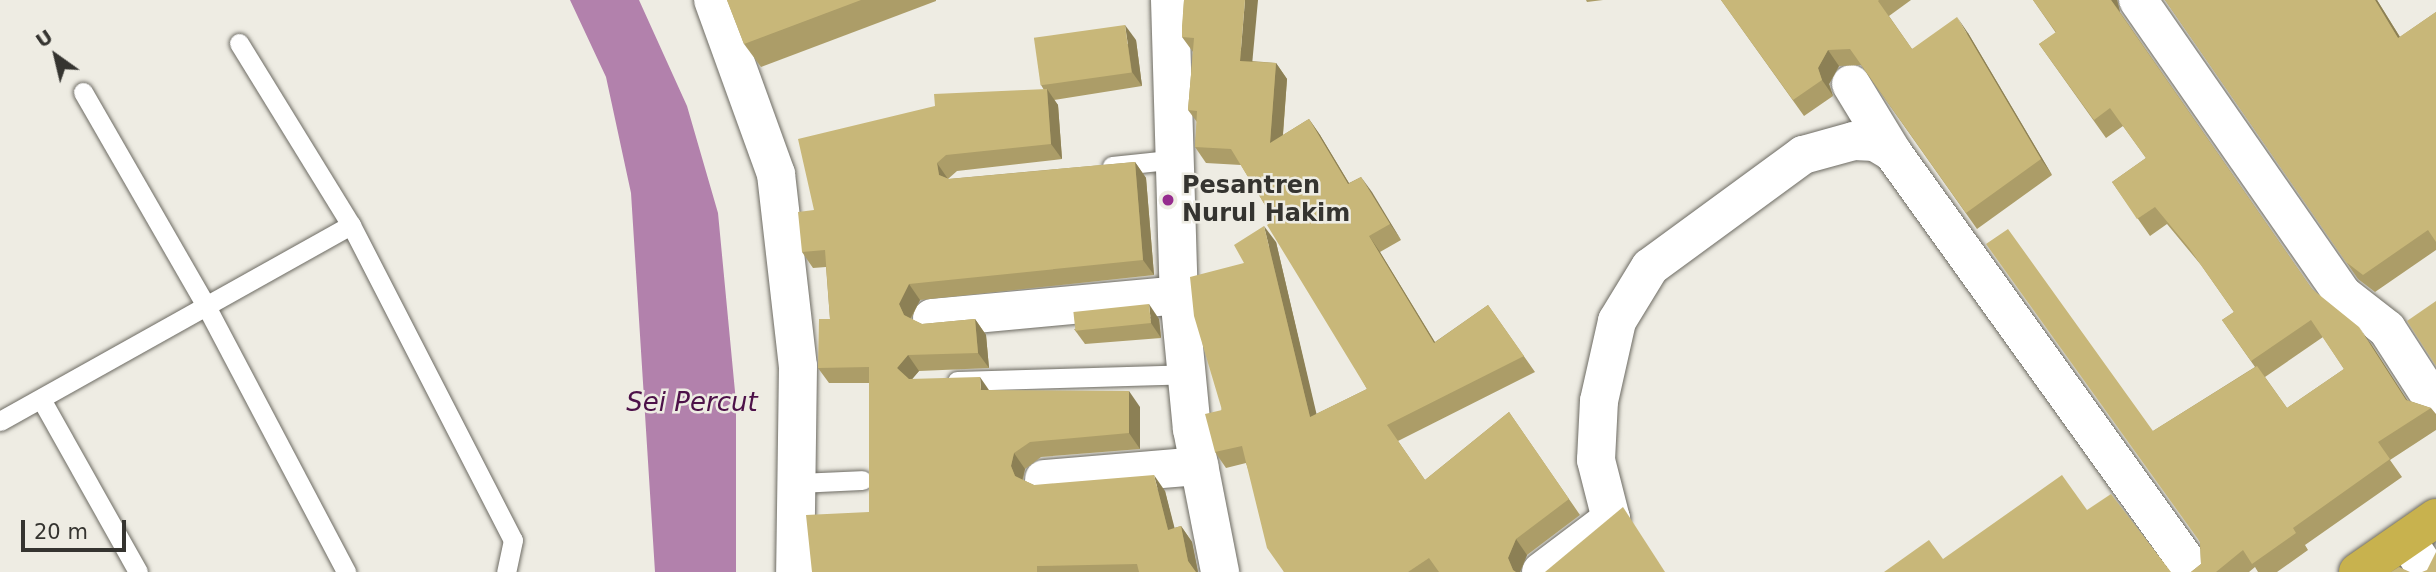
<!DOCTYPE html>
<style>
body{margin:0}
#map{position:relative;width:2436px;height:572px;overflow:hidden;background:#eeece3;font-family:"DejaVu Sans",sans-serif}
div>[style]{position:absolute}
.water>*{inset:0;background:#b281ac}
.roads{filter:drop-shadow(0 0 2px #6d6b63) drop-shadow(0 0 2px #6d6b63)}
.service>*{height:19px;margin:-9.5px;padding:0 9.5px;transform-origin:9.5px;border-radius:9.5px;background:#fff}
.minor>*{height:38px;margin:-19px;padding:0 19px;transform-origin:19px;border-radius:19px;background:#fff}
.secondary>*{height:38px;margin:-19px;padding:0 19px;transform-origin:19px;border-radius:19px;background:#fff}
.trunk>*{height:38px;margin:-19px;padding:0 19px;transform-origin:19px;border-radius:19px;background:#c8b24e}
.wall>*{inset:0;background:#ac9d68}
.shaded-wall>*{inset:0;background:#8c8055}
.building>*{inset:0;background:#c8b779;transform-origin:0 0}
.dots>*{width:19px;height:19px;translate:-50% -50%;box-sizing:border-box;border:4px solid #eeece3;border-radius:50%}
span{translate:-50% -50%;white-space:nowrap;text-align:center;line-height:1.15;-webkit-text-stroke:5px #eeece3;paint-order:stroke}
.poi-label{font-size:24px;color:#353430;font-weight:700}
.left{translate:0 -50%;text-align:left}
.water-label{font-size:26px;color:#4d1149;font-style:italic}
.north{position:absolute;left:21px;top:21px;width:70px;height:70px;-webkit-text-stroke:5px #eeece3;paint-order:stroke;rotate:326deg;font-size:19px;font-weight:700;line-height:28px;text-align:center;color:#353430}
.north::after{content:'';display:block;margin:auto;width:24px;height:32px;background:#353430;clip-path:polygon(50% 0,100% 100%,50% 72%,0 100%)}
.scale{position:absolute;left:21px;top:520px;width:105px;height:32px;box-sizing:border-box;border:4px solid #353430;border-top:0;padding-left:9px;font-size:21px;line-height:24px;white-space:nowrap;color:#353430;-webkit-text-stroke:5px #eeece3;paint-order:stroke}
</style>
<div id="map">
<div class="water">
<i style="clip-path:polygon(570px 0,639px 0,687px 106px,718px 213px,736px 402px,736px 572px,655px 572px,631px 193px,606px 77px)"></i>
</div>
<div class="roads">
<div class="service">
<i style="left:239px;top:43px;width:214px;rotate:58.4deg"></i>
<i style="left:351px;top:225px;width:354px;rotate:62.8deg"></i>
<i style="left:513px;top:540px;width:33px;rotate:102deg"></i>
<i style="left:83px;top:92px;width:247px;rotate:60.1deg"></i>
<i style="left:206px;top:306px;width:301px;rotate:62.2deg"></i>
<i style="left:1112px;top:166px;width:65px;rotate:-6.1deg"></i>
<i style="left:957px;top:381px;width:230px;rotate:-1.7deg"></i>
<i style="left:41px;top:399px;width:198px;rotate:60.7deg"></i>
<i style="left:0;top:421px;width:402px;rotate:-29.2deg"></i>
<i style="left:797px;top:483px;width:65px;rotate:-2.6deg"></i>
</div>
<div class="minor">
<i style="left:713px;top:0;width:185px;rotate:70.1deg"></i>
<i style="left:776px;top:174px;width:193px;rotate:83.5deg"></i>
<i style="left:798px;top:366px;width:206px;rotate:90.8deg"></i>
<i style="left:2138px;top:0;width:358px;rotate:55.2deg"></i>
<i style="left:2342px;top:294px;width:57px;rotate:37.9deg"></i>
<i style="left:2387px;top:329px;width:90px;rotate:57.2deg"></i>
<i style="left:1851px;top:84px;width:81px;rotate:58.7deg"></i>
<i style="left:1893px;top:153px;width:516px;rotate:54.31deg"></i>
<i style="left:932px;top:318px;width:248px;rotate:-5.3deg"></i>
<i style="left:1044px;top:479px;width:156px;rotate:-4.8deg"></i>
<i style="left:2407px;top:540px;width:38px;rotate:57deg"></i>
<i style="left:1541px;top:572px;width:88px;rotate:-37.1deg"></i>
<i style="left:1611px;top:519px;width:61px;rotate:-104.3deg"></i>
<i style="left:1596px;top:460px;width:59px;rotate:-87.1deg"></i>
<i style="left:1599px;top:401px;width:82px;rotate:-77.3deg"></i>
<i style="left:1617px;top:321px;width:63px;rotate:-58.6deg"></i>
<i style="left:1650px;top:267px;width:190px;rotate:-36.2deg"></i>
<i style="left:1803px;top:155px;width:53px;rotate:-15.4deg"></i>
<i style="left:1854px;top:141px;width:21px;rotate:3deg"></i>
<i style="left:1875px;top:142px;width:21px;rotate:31deg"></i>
</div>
<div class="secondary">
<i style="left:1170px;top:0;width:295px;rotate:88.3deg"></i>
<i style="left:1179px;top:295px;width:135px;rotate:84.5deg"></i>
<i style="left:1192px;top:429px;width:146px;rotate:78.9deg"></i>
</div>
<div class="trunk">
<i style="left:2358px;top:572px;width:95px;rotate:-34.7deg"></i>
</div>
</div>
<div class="wall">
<i style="clip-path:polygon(727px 0,936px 0,936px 1px,761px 67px,744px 44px)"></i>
<i style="clip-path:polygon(1184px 0,1252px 61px,1276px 63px,1287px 79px,1283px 135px,1309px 119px,1320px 135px,1349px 183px,1361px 177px,1401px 240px,1380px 252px,1435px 342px,1488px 305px,1535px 372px,1398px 441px,1425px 480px,1509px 412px,1580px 515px,1527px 555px,1520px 572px,1284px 572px,1246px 463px,1226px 468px,1215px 452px,1244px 263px,1276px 242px,1316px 414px,1367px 389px,1274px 220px,1241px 165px,1206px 163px,1195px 147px,1197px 122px,1188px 110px,1193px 52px,1182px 37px)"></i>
<i style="clip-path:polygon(1586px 0,1603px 0,1587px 2px)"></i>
<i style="clip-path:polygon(1721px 0,1911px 0,1889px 16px,1912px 49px,1968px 33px,2052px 175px,1977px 229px,1861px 65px,1839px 66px,1829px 84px,1833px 96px,1804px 116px)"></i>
<i style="clip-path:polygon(evenodd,2033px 0,2117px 0,2120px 12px,2312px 289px,2371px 344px,2407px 400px,2431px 408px,2436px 414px,2436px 430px,2390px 460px,2402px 477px,2305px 545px,2308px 550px,2277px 572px,2258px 572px,2255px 567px,2249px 572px,2191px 572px,2201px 564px,2200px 542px,2153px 431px,2255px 367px,2222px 320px,2234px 312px,2201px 265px,2167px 224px,2150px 236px,2112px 182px,2146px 158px,2123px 126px,2106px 138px,2039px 44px,2056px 33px,2033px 0,2323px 337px,2344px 369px,2287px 408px,2265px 377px,2323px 337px)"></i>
<i style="clip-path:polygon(2165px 0,2377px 0,2400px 37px,2436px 12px,2436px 250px,2375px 292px,2358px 279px)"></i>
<i style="clip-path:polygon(1136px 40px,1142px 86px,1054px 100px,1058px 105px,1062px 159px,957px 171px,948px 179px,1135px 162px,1146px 178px,1154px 275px,920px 300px,911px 319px,922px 324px,975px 319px,986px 335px,989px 368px,919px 371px,912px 379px,989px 390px,1140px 407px,1140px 449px,1041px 457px,1025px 469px,1023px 480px,1034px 485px,1165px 491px,1174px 528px,1181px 526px,1192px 542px,1198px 572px,812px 572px,869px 512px,869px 383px,829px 383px,818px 368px,830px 319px,826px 267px,813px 268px,802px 252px,814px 210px,1044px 90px,1041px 85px)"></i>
<i style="clip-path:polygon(1159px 319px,1161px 338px,1085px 344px,1074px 329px)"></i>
</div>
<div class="shaded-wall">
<i style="clip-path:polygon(1245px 0,1258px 0,1251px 76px,1240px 61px)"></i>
<i style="clip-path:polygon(2111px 0,2117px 0,2120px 12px)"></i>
<i style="clip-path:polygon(2375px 0,2377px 0,2411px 55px,2398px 38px)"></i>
<i style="clip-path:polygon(1957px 17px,1968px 33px,2052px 175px,2041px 159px)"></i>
<i style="clip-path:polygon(1125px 25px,1136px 40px,1142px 86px,1132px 72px)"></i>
<i style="clip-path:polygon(1828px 50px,1839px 66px,1829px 84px,1833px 96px,1822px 80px,1818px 68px)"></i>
<i style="clip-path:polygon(1276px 63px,1287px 79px,1281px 159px,1270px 143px)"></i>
<i style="clip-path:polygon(1047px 89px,1058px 105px,1062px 159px,1051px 144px)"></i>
<i style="clip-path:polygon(1309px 119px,1320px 135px,1359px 200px,1348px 184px)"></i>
<i style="clip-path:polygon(1135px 162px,1146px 178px,1154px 275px,1143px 260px)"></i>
<i style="clip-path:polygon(937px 163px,948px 179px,939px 175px)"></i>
<i style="clip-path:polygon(1361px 177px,1372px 192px,1401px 240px,1390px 224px)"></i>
<i style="clip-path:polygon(1264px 226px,1276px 242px,1321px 433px,1310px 417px)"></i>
<i style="clip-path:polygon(1369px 236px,1380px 252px,1445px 359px,1434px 343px)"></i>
<i style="clip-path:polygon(909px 284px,920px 300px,910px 319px,904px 315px,899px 304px)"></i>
<i style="clip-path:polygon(1149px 304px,1159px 319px,1161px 338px,1151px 323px)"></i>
<i style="clip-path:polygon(975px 319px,986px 335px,989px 368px,978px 353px)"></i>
<i style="clip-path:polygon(2359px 327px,2371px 344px,2418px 417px,2406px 400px)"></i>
<i style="clip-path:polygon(908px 355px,919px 371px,908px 384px,897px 368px)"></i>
<i style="clip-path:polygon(980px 377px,991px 393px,981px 390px)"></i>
<i style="clip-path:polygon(1129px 391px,1140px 407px,1140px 449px,1129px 433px)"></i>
<i style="clip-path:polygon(1014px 453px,1025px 469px,1022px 481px,1015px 476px,1011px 466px)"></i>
<i style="clip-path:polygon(1154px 475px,1165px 491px,1179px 545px,1168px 530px)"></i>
<i style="clip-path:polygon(1181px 526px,1192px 542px,1198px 572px,1195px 572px,1188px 561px)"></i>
<i style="clip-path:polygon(1516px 539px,1527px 555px,1520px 572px,1514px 572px,1508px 558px)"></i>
</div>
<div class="building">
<i style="clip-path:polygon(727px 0,861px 0,744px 44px)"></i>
<i style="clip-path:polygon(1184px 0,1245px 0,1240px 61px,1276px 63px,1270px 143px,1309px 119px,1348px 184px,1361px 177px,1390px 224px,1369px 236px,1434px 343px,1488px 305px,1524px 356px,1387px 425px,1425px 480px,1509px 412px,1569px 499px,1516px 539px,1508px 558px,1513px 570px,1516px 572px,1439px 572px,1429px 558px,1408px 572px,1284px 572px,1267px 548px,1242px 446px,1215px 452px,1205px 414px,1222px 410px,1194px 316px,1190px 277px,1244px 263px,1234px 245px,1264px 226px,1310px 417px,1367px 389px,1267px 225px,1274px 220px,1231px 149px,1195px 147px,1197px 111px,1188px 110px,1194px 38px,1182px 37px,1182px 26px)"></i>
<i style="clip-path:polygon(1721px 0,1879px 0,1878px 1px,1912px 49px,1957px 17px,2041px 159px,1966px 213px,1850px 49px,1828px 50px,1818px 68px,1822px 80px,1793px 100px)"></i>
<i style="clip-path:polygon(2033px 0,2111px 0,2312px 289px,2359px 327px,2406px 400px,2431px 408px,2378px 442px,2390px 459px,2293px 528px,2296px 533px,2252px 564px,2243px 550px,2216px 572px,2191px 572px,2201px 564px,2200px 542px,1986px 244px,2008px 229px,2153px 431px,2257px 366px,2287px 408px,2344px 369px,2311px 320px,2251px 361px,2222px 320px,2234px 312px,2189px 248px,2155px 207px,2137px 219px,2112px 182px,2146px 158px,2110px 108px,2094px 120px,2039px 44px,2056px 32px)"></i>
<i style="clip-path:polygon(2165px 0,2375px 0,2398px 38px,2436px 12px,2436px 242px,2428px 230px,2363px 275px,2346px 262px)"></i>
<i style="left:1125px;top:25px;width:48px;height:92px;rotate:82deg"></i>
<i style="clip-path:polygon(1047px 89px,1051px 144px,946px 155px,937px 163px,939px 175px,949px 179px,1135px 162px,1143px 260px,909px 284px,899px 304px,904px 315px,922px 324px,975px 319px,978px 353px,908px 355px,897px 368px,909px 379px,980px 377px,981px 390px,1129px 391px,1129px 433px,1030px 442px,1014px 453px,1011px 466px,1015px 476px,1034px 485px,1154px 475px,1168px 530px,1181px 526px,1188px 561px,1196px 572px,1139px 572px,1137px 564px,1037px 566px,1037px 572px,812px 572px,806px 515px,869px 512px,869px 367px,818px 368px,819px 319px,830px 319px,825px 250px,802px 252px,798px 212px,814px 210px,798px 139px,935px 106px,934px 94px)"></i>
<i style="clip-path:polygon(2436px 301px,2436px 366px,2407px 321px)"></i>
<i style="left:1149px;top:304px;width:19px;height:76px;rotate:84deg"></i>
<i style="clip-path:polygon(2062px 475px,2087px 510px,2111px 494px,2171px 572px,1884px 572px,1929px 540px,1943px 559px)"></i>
<i style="clip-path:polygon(1623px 507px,1665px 572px,1545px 572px)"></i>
<i style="clip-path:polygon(2436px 552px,2436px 572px,2422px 572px,2427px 570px)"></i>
<i style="clip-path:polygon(2399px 567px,2410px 572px,2391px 572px)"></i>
</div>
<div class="dots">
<i style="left:1168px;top:200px;background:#962c8e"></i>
</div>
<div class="poi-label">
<span class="left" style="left:1182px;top:200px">Pesantren<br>Nurul Hakim</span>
</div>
<div class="water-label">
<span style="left:692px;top:403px">Sei Percut</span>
</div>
<div class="north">U</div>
<div class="scale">20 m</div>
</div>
